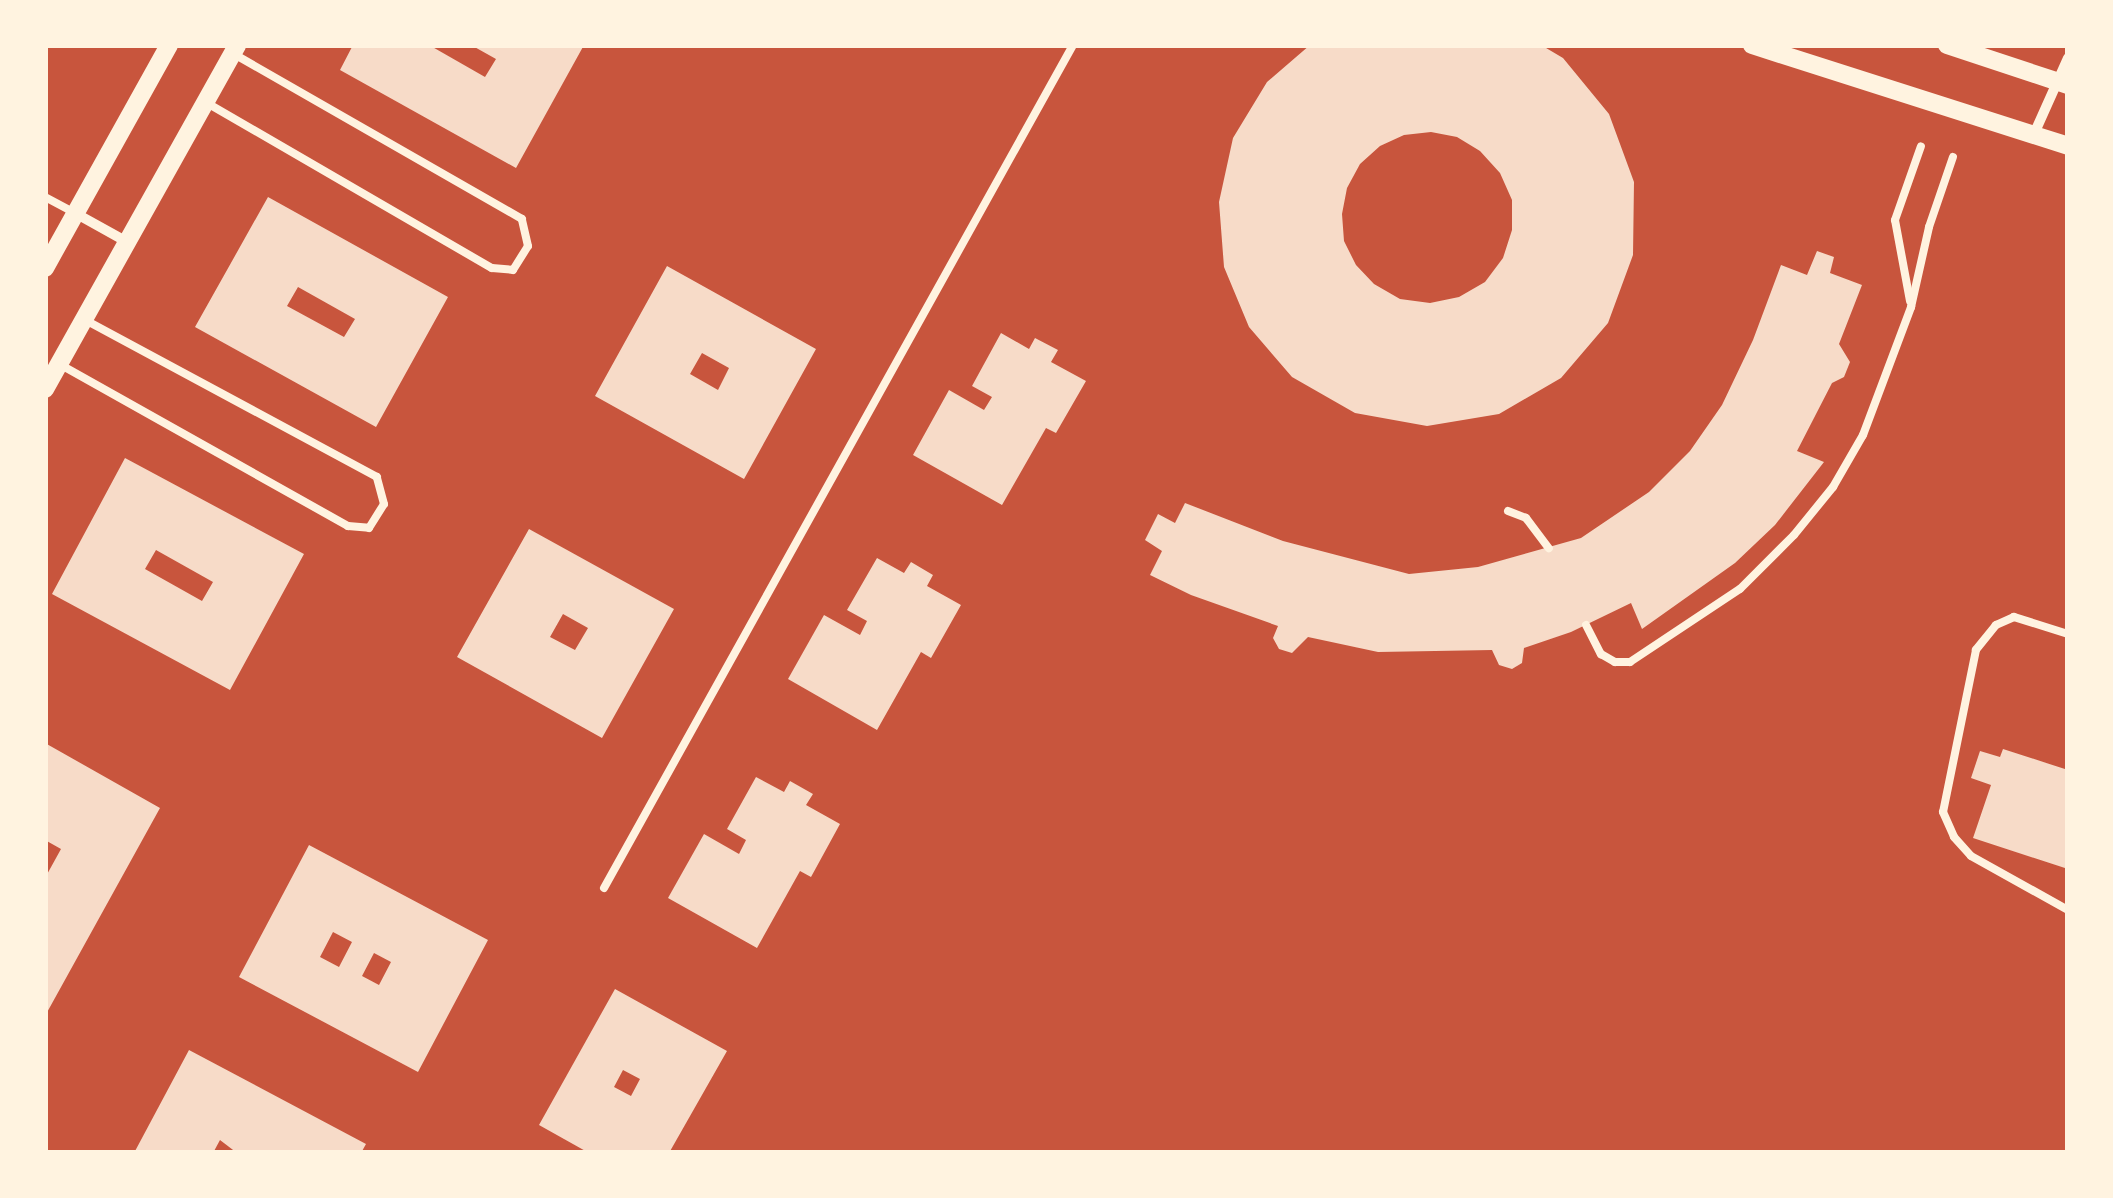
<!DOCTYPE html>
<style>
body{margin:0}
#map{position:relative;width:2113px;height:1198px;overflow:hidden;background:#c8553d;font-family:Cabin,sans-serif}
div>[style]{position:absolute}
.building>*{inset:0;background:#f7dbc8}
.service>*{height:8px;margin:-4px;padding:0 4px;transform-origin:4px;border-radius:4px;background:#fff3e0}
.minor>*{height:10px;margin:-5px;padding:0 5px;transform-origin:5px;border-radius:5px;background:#fff3e0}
.tertiary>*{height:18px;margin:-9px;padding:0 9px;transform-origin:9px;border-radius:9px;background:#fff3e0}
span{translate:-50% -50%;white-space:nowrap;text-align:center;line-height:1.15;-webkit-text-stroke:8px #fff3e0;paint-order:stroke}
.frame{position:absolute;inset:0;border:48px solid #fff3e0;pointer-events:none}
</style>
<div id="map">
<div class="building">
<i style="clip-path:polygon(353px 45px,429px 45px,485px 77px,496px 59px,471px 45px,584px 45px,516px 168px,340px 70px)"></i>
<i style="clip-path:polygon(evenodd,1310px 45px,1541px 45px,1563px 58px,1609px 114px,1634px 182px,1633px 255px,1608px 323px,1561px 378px,1499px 414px,1427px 426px,1355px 413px,1292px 377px,1249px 327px,1224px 267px,1219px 202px,1233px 138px,1267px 82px,1310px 45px,1431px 132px,1457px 137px,1480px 151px,1500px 173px,1512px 200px,1512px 230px,1503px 258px,1485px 282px,1459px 297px,1430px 303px,1400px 299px,1374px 284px,1356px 265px,1344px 241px,1342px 214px,1347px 188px,1360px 164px,1380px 146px,1404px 135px,1431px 132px)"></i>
<i style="clip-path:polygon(evenodd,268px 197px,448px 297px,376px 427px,195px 327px,268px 197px,298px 287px,355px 319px,344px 337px,287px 306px,298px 287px)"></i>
<i style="clip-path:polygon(1817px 251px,1834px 257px,1830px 273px,1862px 285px,1839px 344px,1850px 362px,1844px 377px,1832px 383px,1797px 451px,1824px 462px,1775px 525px,1735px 563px,1642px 629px,1631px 603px,1571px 632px,1524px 648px,1522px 663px,1512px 669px,1499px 665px,1492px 650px,1378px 652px,1308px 637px,1292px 653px,1279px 649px,1273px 638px,1278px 626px,1191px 595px,1150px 575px,1162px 551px,1145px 540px,1158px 514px,1175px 523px,1185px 503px,1283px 541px,1409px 574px,1478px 567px,1581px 538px,1649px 492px,1690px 451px,1722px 405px,1753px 340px,1781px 265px,1807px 275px)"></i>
<i style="clip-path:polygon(evenodd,667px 266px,816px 349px,744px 479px,595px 396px,667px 266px,702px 353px,729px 368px,718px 390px,690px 374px,702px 353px)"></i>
<i style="clip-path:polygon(1001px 333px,1029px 349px,1035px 338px,1058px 350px,1051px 362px,1086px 381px,1056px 433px,1046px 428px,1002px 505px,913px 455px,949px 390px,984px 410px,992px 397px,972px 386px)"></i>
<i style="clip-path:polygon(evenodd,125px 458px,304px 554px,230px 690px,52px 594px,125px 458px,156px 550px,213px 582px,202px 601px,145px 569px,156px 550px)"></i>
<i style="clip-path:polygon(evenodd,529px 529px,674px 609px,602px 738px,457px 657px,529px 529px,563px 614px,588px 628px,575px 650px,550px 637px,563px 614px)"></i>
<i style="clip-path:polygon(877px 558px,904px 573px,911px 562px,933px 575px,927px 586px,961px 605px,931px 658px,921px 652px,877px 730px,788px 679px,824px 615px,860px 635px,867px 621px,847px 610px)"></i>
<i style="clip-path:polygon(45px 743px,160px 808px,45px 1016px,45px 878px,61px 849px,45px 840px)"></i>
<i style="clip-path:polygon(2003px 749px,2068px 770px,2068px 869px,1973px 838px,1991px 785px,1971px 778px,1980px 751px,2000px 757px)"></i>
<i style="clip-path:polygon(756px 777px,784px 792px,790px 781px,813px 794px,806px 805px,840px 824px,811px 877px,800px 871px,757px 948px,668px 898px,704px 834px,739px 854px,746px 840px,727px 829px)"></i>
<i style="clip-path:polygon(evenodd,309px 845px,488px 940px,418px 1072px,239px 977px,309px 845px,333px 932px,352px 942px,339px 967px,320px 957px,333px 932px,309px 845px,374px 953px,391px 962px,379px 985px,362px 976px,374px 953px)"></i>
<i style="clip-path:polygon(evenodd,615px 989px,727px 1051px,669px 1153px,589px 1153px,539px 1125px,615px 989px,623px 1070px,640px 1079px,631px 1096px,614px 1087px,623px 1070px)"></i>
<i style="clip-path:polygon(189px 1050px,366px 1144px,361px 1153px,237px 1153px,220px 1140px,213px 1153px,134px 1153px)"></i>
</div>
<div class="service">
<i style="left:207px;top:103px;width:329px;rotate:30.1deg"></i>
<i style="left:492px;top:268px;width:21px;rotate:5deg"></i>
<i style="left:513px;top:270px;width:28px;rotate:-58deg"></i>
<i style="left:528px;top:246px;width:28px;rotate:-103deg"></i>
<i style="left:522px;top:219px;width:334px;rotate:-150.2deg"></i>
<i style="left:45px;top:197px;width:34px;rotate:28deg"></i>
<i style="left:1910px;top:301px;width:82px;rotate:-100.5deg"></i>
<i style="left:1895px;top:220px;width:78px;rotate:-70.6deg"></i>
<i style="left:61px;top:365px;width:329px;rotate:29.3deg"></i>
<i style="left:348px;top:526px;width:21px;rotate:5deg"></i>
<i style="left:369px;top:528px;width:28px;rotate:-58deg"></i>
<i style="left:384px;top:504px;width:28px;rotate:-105deg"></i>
<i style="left:377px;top:477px;width:334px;rotate:-151.7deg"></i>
<i style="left:1508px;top:511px;width:19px;rotate:21deg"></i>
<i style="left:1526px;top:518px;width:38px;rotate:53deg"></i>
<i style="left:1586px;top:625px;width:33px;rotate:63deg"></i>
<i style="left:1601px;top:654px;width:16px;rotate:30deg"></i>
<i style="left:1615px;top:662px;width:15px"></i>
<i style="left:1630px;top:662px;width:132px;rotate:-33.6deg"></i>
<i style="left:1740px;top:589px;width:76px;rotate:-45deg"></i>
<i style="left:1794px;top:535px;width:62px;rotate:-50.9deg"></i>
<i style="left:1833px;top:487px;width:60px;rotate:-60deg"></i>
<i style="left:1863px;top:435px;width:137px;rotate:-69.4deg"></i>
<i style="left:1911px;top:307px;width:82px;rotate:-77.3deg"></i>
<i style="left:1929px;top:227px;width:74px;rotate:-71.1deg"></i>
<i style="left:2068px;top:634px;width:57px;rotate:-162.5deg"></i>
<i style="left:2014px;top:617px;width:20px;rotate:156deg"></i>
<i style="left:1996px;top:625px;width:32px;rotate:129deg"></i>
<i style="left:1976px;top:650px;width:165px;rotate:101.5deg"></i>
<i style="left:1943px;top:812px;width:27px;rotate:66deg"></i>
<i style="left:1954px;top:837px;width:25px;rotate:48deg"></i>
<i style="left:1971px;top:856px;width:111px;rotate:29.1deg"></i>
<i style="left:604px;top:888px;width:965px;rotate:-60.91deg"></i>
</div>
<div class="minor">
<i style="left:2034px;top:134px;width:83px;rotate:-65.9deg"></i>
<i style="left:75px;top:213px;width:60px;rotate:29.1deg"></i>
</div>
<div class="tertiary">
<i style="left:1752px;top:45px;width:332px;rotate:17.7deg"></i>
<i style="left:1947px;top:45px;width:127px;rotate:18.3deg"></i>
<i style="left:45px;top:268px;width:255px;rotate:-60.9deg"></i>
<i style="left:45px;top:389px;width:394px;rotate:-60.8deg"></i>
</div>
<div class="frame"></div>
</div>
